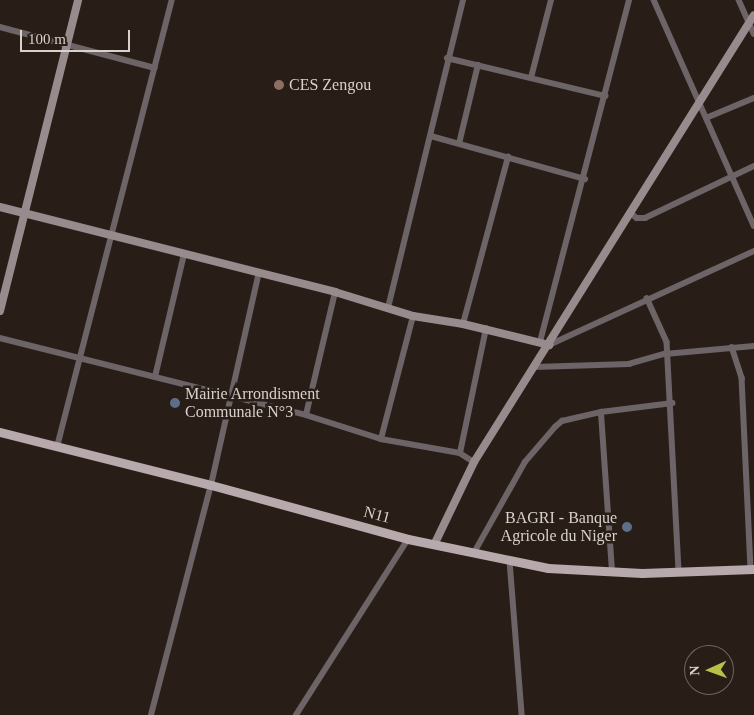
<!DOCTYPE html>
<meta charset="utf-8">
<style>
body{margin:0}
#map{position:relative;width:754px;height:715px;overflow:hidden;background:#291e17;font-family:"Times New Roman",serif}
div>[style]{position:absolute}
.street>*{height:5.5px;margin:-2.75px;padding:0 2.75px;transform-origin:2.75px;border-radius:2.75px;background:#6c6466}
.secondary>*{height:8px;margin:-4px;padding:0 4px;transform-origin:4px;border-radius:4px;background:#978b8d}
.primary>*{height:9px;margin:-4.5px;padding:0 4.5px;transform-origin:4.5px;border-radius:4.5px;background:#b8a9ac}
.dots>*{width:14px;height:14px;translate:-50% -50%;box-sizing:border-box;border:2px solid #291e17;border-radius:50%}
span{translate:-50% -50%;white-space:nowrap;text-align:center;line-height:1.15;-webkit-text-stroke:5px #291e17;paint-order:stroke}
.poi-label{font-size:16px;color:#d8d1cc}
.left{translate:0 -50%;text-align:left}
.right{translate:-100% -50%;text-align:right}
.street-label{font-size:16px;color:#d8d1cc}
.north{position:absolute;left:684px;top:645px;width:50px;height:50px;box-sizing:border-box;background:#291e17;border:1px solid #6f665f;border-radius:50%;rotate:268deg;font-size:14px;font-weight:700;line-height:20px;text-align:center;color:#d8d1cc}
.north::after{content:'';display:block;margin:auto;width:18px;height:22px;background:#b7c148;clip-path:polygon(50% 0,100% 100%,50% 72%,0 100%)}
.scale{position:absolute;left:20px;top:30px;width:110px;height:22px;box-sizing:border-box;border:2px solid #d8d1cc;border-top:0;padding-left:6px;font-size:15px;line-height:18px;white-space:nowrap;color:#d8d1cc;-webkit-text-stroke:4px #291e17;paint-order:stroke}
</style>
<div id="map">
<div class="street">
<i style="left:654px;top:0;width:247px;rotate:66.1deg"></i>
<i style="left:739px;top:0;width:37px;rotate:66deg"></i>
<i style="left:0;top:27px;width:160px;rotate:14.8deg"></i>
<i style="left:447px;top:58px;width:163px;rotate:13.5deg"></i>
<i style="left:531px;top:78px;width:81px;rotate:-75.6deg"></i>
<i style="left:706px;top:118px;width:52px;rotate:-22.6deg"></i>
<i style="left:431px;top:136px;width:160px;rotate:15.6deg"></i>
<i style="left:459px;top:144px;width:81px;rotate:-76.5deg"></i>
<i style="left:630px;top:212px;width:9px;rotate:41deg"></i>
<i style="left:637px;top:218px;width:8px"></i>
<i style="left:645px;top:218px;width:121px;rotate:-25.5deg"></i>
<i style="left:647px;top:298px;width:48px;rotate:65.6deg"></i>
<i style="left:667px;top:342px;width:230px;rotate:87deg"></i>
<i style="left:388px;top:308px;width:317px;rotate:-76.3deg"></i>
<i style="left:463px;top:324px;width:173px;rotate:-74.9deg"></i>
<i style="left:0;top:338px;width:316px;rotate:14.1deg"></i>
<i style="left:306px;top:415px;width:79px;rotate:17.7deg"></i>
<i style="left:381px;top:439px;width:80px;rotate:10deg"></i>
<i style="left:460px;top:453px;width:17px;rotate:33deg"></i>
<i style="left:540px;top:342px;width:353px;rotate:-75.4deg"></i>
<i style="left:549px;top:345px;width:226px;rotate:-24.6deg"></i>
<i style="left:732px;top:347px;width:33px;rotate:72deg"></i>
<i style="left:742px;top:378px;width:191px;rotate:87.3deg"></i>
<i style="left:535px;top:367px;width:94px;rotate:-1.8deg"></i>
<i style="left:629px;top:364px;width:37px;rotate:-16deg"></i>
<i style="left:665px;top:354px;width:89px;rotate:-5.1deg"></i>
<i style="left:155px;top:377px;width:126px;rotate:-76.7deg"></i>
<i style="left:306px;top:415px;width:126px;rotate:-76.7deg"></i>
<i style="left:381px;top:439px;width:127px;rotate:-75.4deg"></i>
<i style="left:57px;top:447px;width:462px;rotate:-75.6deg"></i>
<i style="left:460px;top:453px;width:127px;rotate:-78.2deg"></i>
<i style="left:475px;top:551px;width:102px;rotate:-60.7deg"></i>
<i style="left:525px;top:462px;width:46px;rotate:-49.4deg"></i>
<i style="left:555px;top:427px;width:9px;rotate:-41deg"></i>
<i style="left:562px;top:421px;width:40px;rotate:-13deg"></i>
<i style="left:510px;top:561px;width:154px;rotate:85.5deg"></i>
<i style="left:612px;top:571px;width:159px;rotate:-94deg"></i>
<i style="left:601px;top:412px;width:72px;rotate:-7.2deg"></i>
<i style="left:151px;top:715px;width:238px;rotate:-75.4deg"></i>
<i style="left:211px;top:485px;width:218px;rotate:-77.3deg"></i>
<i style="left:296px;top:715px;width:209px;rotate:-57.5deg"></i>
</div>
<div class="secondary">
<i style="left:0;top:207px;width:346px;rotate:14.2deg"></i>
<i style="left:335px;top:292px;width:82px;rotate:17.1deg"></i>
<i style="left:413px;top:316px;width:51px;rotate:9.1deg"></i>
<i style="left:463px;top:324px;width:89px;rotate:13.7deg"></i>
<i style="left:0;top:311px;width:321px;rotate:-75.9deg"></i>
<i style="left:435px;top:543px;width:90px;rotate:-64.3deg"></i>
<i style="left:474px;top:462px;width:527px;rotate:-57.94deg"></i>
</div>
<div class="primary">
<i style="left:0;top:432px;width:218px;rotate:14.1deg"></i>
<i style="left:211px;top:485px;width:204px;rotate:15.3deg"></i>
<i style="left:408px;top:539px;width:143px;rotate:11.7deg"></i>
<i style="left:548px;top:568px;width:94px;rotate:3deg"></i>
<i style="left:642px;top:573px;width:112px;rotate:-2deg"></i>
</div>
<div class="dots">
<i style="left:279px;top:85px;background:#8d6e63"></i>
<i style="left:175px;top:403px;background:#5c6f8a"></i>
<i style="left:627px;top:527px;background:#5c6f8a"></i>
</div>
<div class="poi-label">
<span class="left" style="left:289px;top:85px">CES Zengou</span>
<span class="left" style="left:185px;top:403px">Mairie Arrondisment<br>Communale N°3</span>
<span class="right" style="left:617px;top:527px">BAGRI - Banque<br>Agricole du Niger</span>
</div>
<div class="street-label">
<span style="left:377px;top:515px;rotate:15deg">N11</span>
</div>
<div class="north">N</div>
<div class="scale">100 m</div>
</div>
